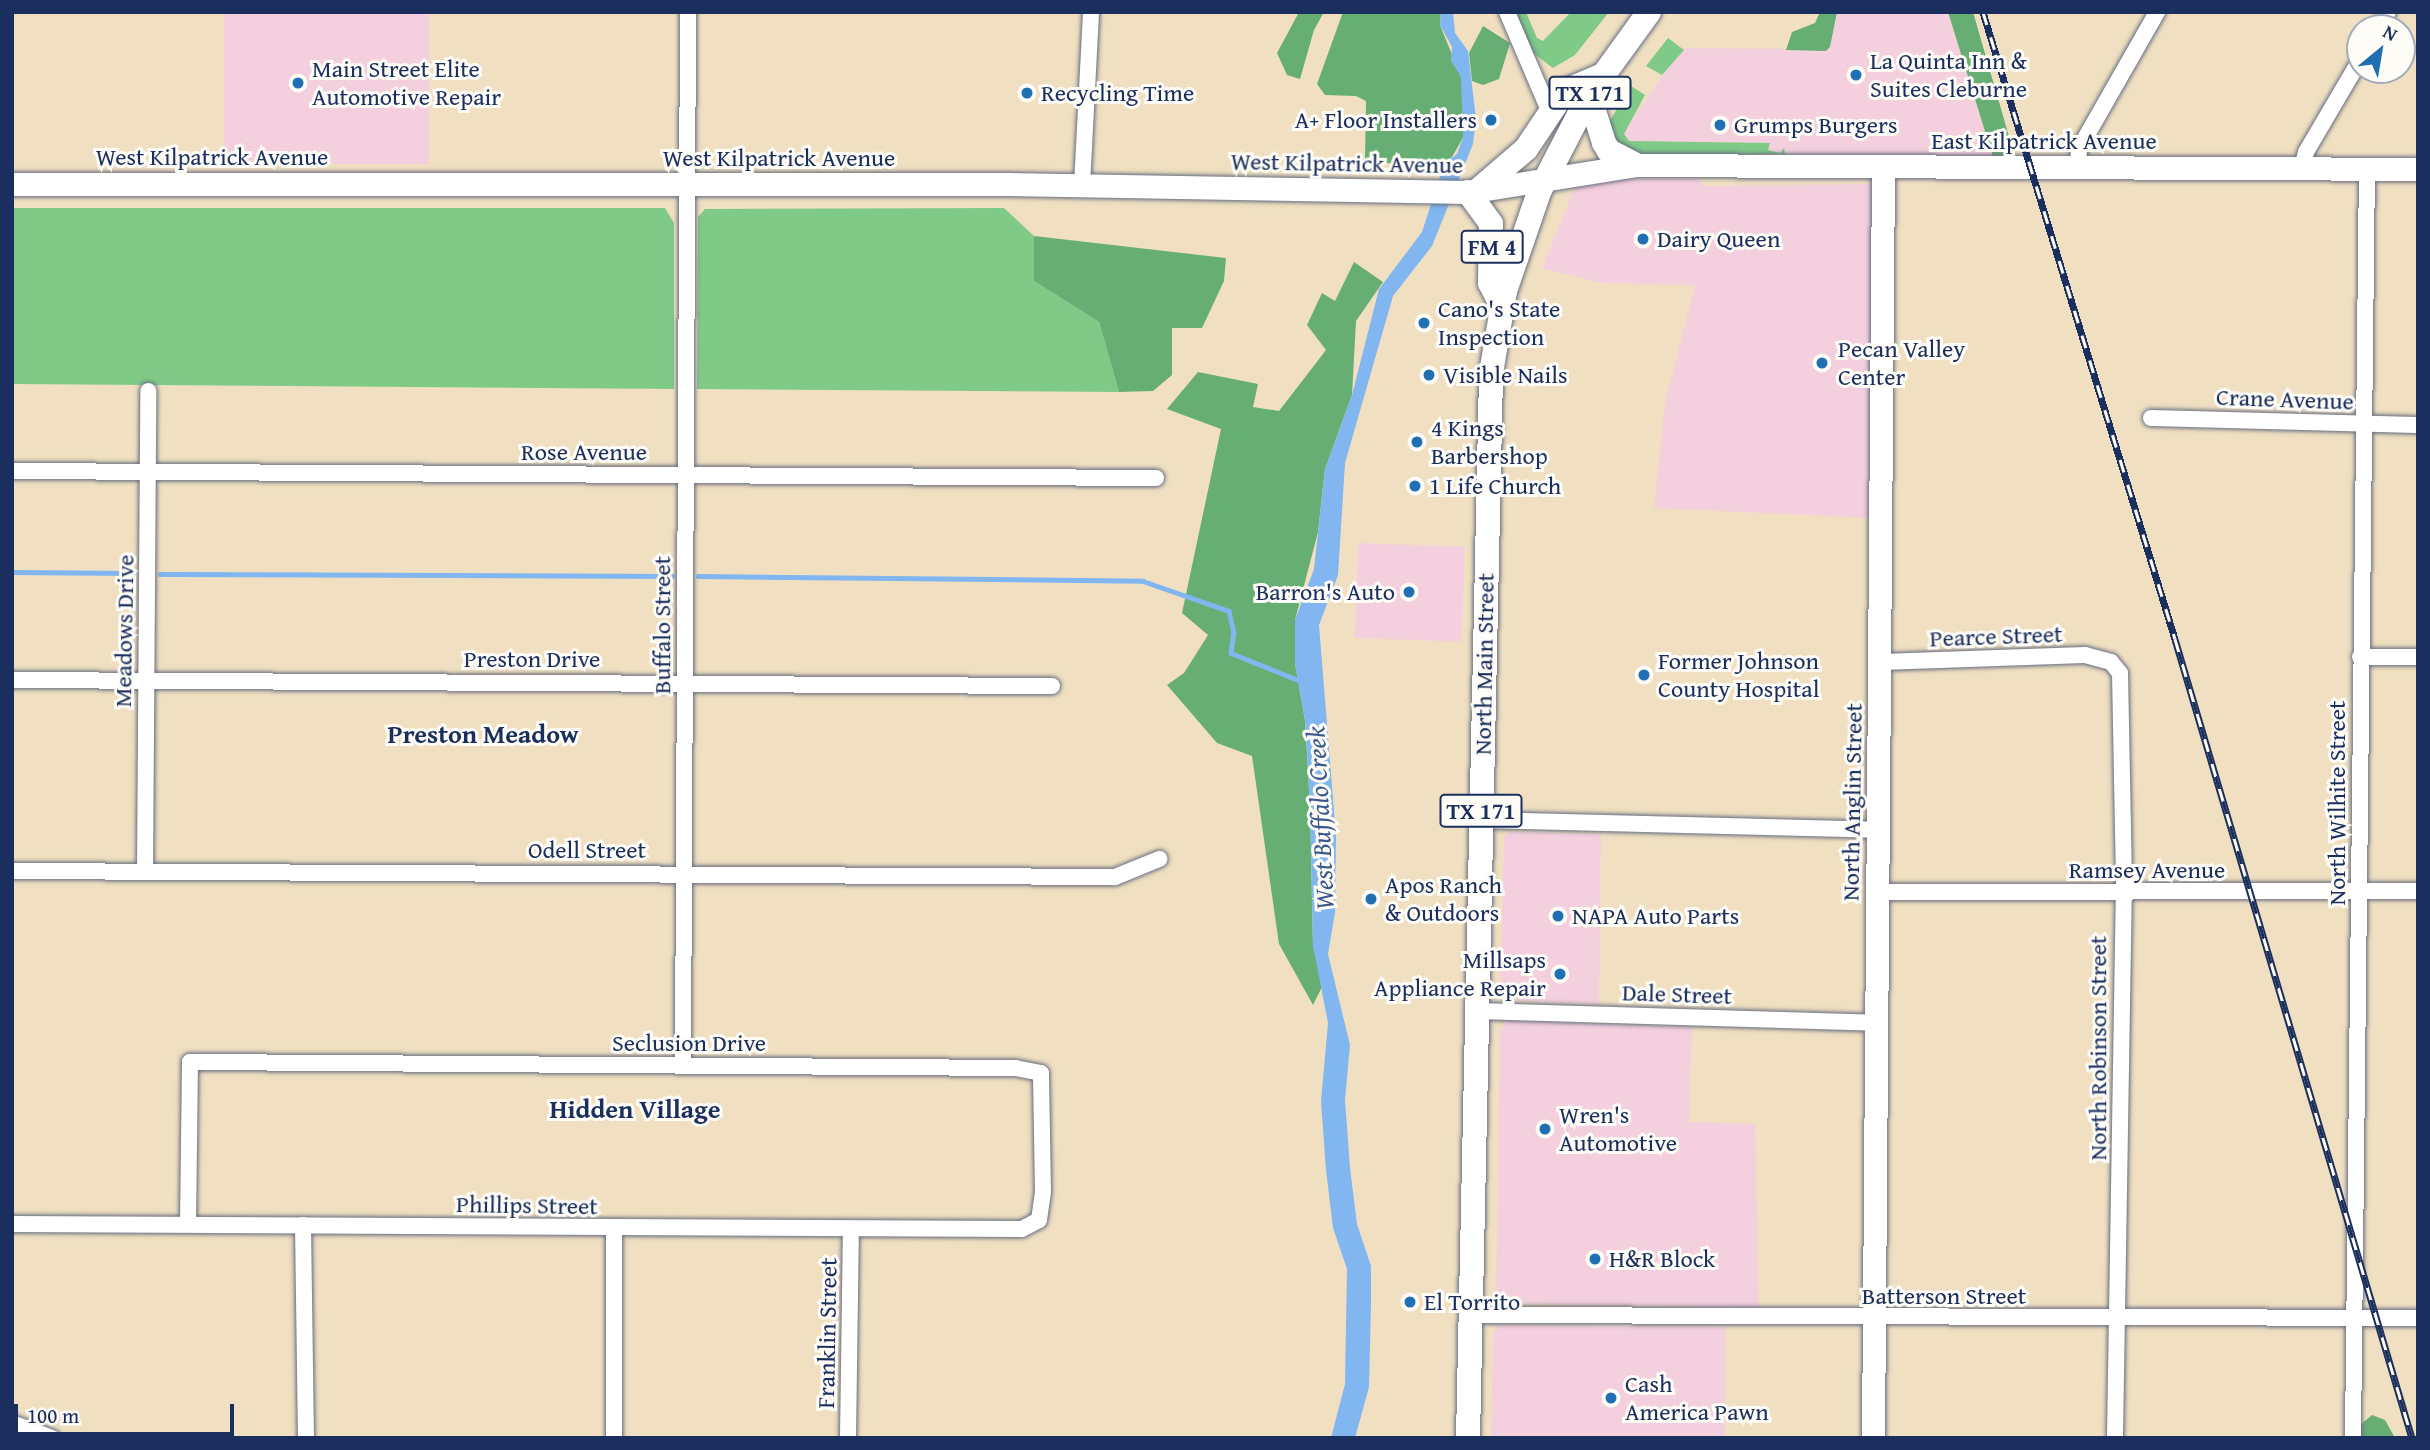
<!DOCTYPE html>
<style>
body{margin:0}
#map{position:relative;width:2430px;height:1450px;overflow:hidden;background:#f0e0c1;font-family:"Gentium Book Plus",serif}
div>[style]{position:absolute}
.built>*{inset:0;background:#f4cfdd;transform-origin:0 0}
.green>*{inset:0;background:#7fca87}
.forest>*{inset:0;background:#67ae74}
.water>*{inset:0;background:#81b6f0}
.stream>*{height:4.5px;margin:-2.25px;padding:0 2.25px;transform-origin:2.25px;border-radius:2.25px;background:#81b6f0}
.roads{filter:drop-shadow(0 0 2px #666d81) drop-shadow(0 0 2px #666d81)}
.street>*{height:16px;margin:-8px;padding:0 8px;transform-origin:8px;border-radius:8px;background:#fff}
.secondary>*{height:23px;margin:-11.5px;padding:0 11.5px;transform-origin:11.5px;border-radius:11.5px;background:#fff}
.primary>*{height:24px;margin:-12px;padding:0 12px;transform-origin:12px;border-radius:12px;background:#fff}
.rail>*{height:7px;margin-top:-3.5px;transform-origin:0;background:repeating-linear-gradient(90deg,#fdfcf7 0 13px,#1b2f5e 0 26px);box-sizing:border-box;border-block:2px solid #1b2f5e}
.dots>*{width:19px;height:19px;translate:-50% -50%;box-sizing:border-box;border:4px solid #fdfcf7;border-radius:50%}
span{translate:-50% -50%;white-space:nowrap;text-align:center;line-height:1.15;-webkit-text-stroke:6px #fdfcf7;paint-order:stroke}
.shield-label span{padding:2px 5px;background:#fdfcf7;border:2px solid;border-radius:5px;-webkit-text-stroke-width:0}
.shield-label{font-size:23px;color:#1b2f5e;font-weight:700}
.poi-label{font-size:24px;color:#1b2f5e}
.left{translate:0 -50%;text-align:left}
.right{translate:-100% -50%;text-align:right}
.street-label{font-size:24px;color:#1b2f5e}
.neighbourhood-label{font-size:26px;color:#1b2f5e;font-weight:700}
.water-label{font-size:26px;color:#3a588a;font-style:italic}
.frame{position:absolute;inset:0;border:14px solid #1b2f5e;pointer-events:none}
.north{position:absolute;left:2346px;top:14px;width:70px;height:70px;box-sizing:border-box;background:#fdfcf7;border:2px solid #a3aaba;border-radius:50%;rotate:30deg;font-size:19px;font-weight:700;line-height:28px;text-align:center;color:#1b2f5e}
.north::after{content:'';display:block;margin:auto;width:24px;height:32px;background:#1f6fb2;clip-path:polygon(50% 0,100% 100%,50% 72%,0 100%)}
.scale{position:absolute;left:14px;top:1404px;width:220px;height:32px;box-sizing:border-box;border:4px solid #1b2f5e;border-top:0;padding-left:9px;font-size:21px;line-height:24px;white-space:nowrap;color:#1b2f5e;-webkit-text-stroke:5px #fdfcf7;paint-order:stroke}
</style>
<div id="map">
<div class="built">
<i style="left:224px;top:12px;width:205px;height:152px"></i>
<i style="clip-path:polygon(1828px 12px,1948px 12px,1994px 160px,1628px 155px,1620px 137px,1682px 48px,1823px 49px)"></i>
<i style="clip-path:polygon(1588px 179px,1698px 179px,1705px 186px,1873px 184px,1871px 518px,1654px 508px,1665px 403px,1695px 285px,1602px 283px,1542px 268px,1575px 187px)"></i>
<i style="left:1358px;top:543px;width:107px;height:95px;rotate:2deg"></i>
<i style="clip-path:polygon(1509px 832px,1601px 834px,1599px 1004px,1500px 1000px,1504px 836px)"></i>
<i style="clip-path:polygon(1506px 1021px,1692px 1027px,1689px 1122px,1755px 1124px,1759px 1307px,1496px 1303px,1500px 1029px)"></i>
<i style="clip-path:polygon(1499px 1325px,1726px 1327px,1725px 1438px,1491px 1438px,1493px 1334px)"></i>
</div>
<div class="green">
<i style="clip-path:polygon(1514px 12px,1526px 12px,1537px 38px,1543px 41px,1571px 12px,1609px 12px,1575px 55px,1553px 68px,1533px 53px)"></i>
<i style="clip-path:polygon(1668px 38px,1684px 50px,1662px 75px,1646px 66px)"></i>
<i style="clip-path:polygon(1631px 86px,1645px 95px,1624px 134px,1629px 141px,1770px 143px,1768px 150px,1780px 153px,1784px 148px,1785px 154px,1623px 155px,1606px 127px)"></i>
<i style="clip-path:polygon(12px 208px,665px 208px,674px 223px,674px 389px,12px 384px)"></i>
<i style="clip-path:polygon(1004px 208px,1034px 236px,1034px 281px,1099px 322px,1119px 392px,697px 389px,698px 217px,705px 209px)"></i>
</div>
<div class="forest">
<i style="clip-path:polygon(1299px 12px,1324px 12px,1314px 30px,1300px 79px,1287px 75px,1277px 53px)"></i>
<i style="clip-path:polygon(1343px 12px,1441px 12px,1440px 25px,1461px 77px,1465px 104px,1463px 138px,1449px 162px,1443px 160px,1438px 166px,1365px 162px,1366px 101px,1356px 96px,1325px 95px,1317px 84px)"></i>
<i style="clip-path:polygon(1820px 12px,1837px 12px,1830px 47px,1826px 51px,1786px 50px,1792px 32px,1815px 23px)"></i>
<i style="clip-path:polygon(1948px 12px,1973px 12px,2010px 140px,2005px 160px,1993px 157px)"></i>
<i style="clip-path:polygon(1483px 26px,1510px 43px,1499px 79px,1483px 85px,1472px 81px,1469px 53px)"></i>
<i style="clip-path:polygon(1034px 236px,1226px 258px,1224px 281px,1202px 328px,1172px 328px,1172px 375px,1153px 391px,1119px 392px,1099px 322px,1034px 281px)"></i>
<i style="clip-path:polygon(1354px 262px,1383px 282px,1356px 321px,1352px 395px,1325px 469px,1318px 532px,1295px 620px,1295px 663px,1305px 720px,1310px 806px,1313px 946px,1324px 983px,1313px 1005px,1279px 944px,1252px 756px,1217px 743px,1167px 685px,1184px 673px,1208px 635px,1182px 613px,1221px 429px,1167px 409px,1198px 372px,1258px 384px,1253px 407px,1279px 411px,1326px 350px,1307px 325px,1322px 293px,1335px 301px)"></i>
<i style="clip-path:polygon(2372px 1415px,2385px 1420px,2395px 1438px,2360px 1438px,2360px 1425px)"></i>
</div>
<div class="water">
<i style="clip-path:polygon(1441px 12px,1453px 12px,1455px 33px,1468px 51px,1476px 119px,1473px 144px,1432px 246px,1393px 296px,1345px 463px,1338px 575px,1319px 625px,1336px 836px,1335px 912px,1328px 954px,1350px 1045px,1345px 1100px,1350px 1168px,1357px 1224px,1371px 1266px,1371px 1305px,1369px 1387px,1355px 1438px,1331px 1438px,1345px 1384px,1347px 1269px,1333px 1228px,1326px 1170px,1321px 1101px,1328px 1023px,1313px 946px,1310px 806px,1305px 720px,1295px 663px,1295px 620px,1314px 569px,1325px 469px,1352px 395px,1379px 289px,1422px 232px,1444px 164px,1457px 154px,1463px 138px,1461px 77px,1451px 61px,1452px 47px,1440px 25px)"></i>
</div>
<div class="stream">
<i style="left:12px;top:572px;width:122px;rotate:0.5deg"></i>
<i style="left:160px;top:574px;width:512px;rotate:0.22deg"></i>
<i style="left:698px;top:576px;width:445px;rotate:0.6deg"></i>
<i style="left:1143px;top:581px;width:91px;rotate:19.2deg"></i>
<i style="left:1229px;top:611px;width:22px;rotate:77deg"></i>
<i style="left:1234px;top:632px;width:21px;rotate:98deg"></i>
<i style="left:1231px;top:653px;width:78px;rotate:21.9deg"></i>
</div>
<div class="roads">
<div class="street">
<i style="left:1507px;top:12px;width:110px;rotate:66.9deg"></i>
<i style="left:2379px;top:28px;width:18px;rotate:-61deg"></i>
<i style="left:2078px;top:168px;width:19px;rotate:-87deg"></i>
<i style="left:2079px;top:149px;width:158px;rotate:-60.3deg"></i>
<i style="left:2301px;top:170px;width:19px;rotate:-74deg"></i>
<i style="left:2306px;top:152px;width:107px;rotate:-59.6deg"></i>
<i style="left:1082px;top:185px;width:173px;rotate:-87deg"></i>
<i style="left:2151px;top:418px;width:267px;rotate:1.5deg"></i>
<i style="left:12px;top:471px;width:1144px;rotate:0.35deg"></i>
<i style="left:2360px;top:657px;width:58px"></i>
<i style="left:1881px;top:662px;width:204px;rotate:-2deg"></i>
<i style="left:2085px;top:655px;width:27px;rotate:15deg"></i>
<i style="left:2111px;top:662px;width:14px;rotate:51deg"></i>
<i style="left:2120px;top:673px;width:209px;rotate:88.9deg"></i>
<i style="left:2124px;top:882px;width:556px;rotate:90.93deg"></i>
<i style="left:12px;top:680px;width:1040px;rotate:0.33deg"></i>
<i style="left:1481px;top:820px;width:398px;rotate:1.4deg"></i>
<i style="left:12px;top:871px;width:1103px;rotate:0.31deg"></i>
<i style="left:1115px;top:877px;width:48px;rotate:-22.2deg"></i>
<i style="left:145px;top:872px;width:481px;rotate:-89.6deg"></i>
<i style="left:1877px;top:892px;width:541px;rotate:-0.11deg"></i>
<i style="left:1477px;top:1011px;width:399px;rotate:1.7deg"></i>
<i style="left:683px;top:1066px;width:1054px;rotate:-89.73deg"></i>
<i style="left:12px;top:1224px;width:1010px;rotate:0.28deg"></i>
<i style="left:1022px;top:1229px;width:19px;rotate:-28deg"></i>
<i style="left:1039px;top:1220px;width:29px;rotate:-82deg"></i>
<i style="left:1043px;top:1191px;width:118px;rotate:-91deg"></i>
<i style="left:1041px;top:1073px;width:25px;rotate:-169deg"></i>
<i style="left:1016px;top:1068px;width:826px;rotate:-179.58deg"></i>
<i style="left:190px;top:1062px;width:162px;rotate:90.7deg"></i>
<i style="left:303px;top:1225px;width:213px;rotate:89.2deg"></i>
<i style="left:1471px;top:1315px;width:947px;rotate:0.18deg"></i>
<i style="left:12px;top:1423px;width:43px;rotate:20.6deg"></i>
<i style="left:614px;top:1438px;width:209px;rotate:-90deg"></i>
<i style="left:848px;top:1438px;width:209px;rotate:-89.2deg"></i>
<i style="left:2353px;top:1438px;width:1269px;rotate:-89.37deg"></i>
</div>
<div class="secondary">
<i style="left:12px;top:184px;width:995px"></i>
<i style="left:1007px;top:184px;width:461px;rotate:1deg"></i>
<i style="left:1468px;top:192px;width:171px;rotate:-9.1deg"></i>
<i style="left:1637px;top:165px;width:781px;rotate:0.29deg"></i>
<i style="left:1873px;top:1438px;width:1272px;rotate:-89.55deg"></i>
</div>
<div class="primary">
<i style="left:1589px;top:95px;width:50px;rotate:72.6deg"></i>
<i style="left:1604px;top:143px;width:9px;rotate:58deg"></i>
<i style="left:1609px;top:151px;width:31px;rotate:27deg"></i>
<i style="left:1477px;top:191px;width:65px;rotate:-40.6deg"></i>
<i style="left:1526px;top:149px;width:70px;rotate:-56.1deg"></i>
<i style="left:1565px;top:91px;width:41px;rotate:-22.8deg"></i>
<i style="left:1468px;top:192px;width:39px;rotate:54deg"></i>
<i style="left:1491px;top:224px;width:59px;rotate:91deg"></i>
<i style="left:1490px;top:283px;width:27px;rotate:63deg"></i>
<i style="left:1468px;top:1438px;width:1065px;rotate:-88.76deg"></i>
<i style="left:1491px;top:373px;width:83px;rotate:-80.3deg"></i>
<i style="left:1505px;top:291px;width:105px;rotate:-71deg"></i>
<i style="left:1539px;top:192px;width:109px;rotate:-62.7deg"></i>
<i style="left:1589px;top:95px;width:102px;rotate:-54.1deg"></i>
</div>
</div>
<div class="rail">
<i style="left:1983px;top:12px;width:656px;rotate:72.97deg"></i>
<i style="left:2175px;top:639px;width:833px;rotate:73.48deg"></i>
</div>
<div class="dots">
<i style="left:1856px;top:75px;background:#1f6fb2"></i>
<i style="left:298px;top:83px;background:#1f6fb2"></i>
<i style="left:1027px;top:93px;background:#1f6fb2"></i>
<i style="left:1491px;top:120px;background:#1f6fb2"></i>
<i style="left:1720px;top:125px;background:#1f6fb2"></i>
<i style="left:1643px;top:239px;background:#1f6fb2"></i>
<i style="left:1424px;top:323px;background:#1f6fb2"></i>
<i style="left:1822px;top:363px;background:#1f6fb2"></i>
<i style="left:1429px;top:375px;background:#1f6fb2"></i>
<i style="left:1417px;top:442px;background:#1f6fb2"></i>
<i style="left:1415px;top:486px;background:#1f6fb2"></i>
<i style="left:1409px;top:592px;background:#1f6fb2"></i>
<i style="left:1644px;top:675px;background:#1f6fb2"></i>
<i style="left:1371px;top:899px;background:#1f6fb2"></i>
<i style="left:1558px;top:916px;background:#1f6fb2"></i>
<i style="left:1560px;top:974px;background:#1f6fb2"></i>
<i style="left:1545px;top:1129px;background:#1f6fb2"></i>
<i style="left:1595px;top:1259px;background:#1f6fb2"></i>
<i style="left:1410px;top:1302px;background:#1f6fb2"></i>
<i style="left:1611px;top:1398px;background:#1f6fb2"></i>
</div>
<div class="shield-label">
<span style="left:1590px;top:93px">TX 171</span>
<span style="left:1492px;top:247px">FM 4</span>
<span style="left:1481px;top:811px">TX 171</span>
</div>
<div class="poi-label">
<span class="left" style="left:1870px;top:75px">La Quinta Inn &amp;<br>Suites Cleburne</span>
<span class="left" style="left:312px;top:83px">Main Street Elite<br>Automotive Repair</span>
<span class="left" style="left:1041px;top:93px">Recycling Time</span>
<span class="right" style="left:1477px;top:120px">A+ Floor Installers</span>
<span class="left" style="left:1734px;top:125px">Grumps Burgers</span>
<span class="left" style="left:1657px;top:239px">Dairy Queen</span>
<span class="left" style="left:1438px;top:323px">Cano's State<br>Inspection</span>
<span class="left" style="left:1838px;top:363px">Pecan Valley<br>Center</span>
<span class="left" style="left:1443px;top:375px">Visible Nails</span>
<span class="left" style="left:1431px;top:442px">4 Kings<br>Barbershop</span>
<span class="left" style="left:1429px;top:486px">1 Life Church</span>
<span class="right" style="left:1395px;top:592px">Barron's Auto</span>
<span class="left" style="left:1658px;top:675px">Former Johnson<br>County Hospital</span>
<span class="left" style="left:1385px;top:899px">Apos Ranch<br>&amp; Outdoors</span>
<span class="left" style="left:1572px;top:916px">NAPA Auto Parts</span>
<span class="right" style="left:1546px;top:974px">Millsaps<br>Appliance Repair</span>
<span class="left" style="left:1559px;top:1129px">Wren's<br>Automotive</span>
<span class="left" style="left:1609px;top:1259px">H&amp;R Block</span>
<span class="left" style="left:1424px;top:1302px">El Torrito</span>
<span class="left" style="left:1625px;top:1398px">Cash<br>America Pawn</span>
</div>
<div class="street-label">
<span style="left:2044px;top:141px">East Kilpatrick Avenue</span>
<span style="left:212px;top:157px">West Kilpatrick Avenue</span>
<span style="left:779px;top:158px">West Kilpatrick Avenue</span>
<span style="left:1347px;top:163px;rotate:1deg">West Kilpatrick Avenue</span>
<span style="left:2285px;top:399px;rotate:2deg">Crane Avenue</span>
<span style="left:584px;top:452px">Rose Avenue</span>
<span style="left:662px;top:625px;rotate:-90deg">Buffalo Street</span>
<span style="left:124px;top:631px;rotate:-89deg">Meadows Drive</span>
<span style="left:1996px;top:636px;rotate:-2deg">Pearce Street</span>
<span style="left:532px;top:659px">Preston Drive</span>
<span style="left:1484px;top:664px;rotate:-89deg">North Main Street</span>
<span style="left:1852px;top:802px;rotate:-89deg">North Anglin Street</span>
<span style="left:2337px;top:803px;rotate:-90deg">North Wilhite Street</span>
<span style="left:587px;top:850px">Odell Street</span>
<span style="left:2147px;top:870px">Ramsey Avenue</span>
<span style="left:1677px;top:994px;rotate:2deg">Dale Street</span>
<span style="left:689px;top:1043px">Seclusion Drive</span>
<span style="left:2098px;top:1048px;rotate:-90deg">North Robinson Street</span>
<span style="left:527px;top:1205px;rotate:1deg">Phillips Street</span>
<span style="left:1944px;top:1296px">Batterson Street</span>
<span style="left:827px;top:1333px;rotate:-89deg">Franklin Street</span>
</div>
<div class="neighbourhood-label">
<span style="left:483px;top:734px">Preston Meadow</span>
<span style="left:635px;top:1109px">Hidden Village</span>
</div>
<div class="water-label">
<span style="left:1320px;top:818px;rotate:-93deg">West Buffalo Creek</span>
</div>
<div class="frame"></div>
<div class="north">N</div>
<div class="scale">100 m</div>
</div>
